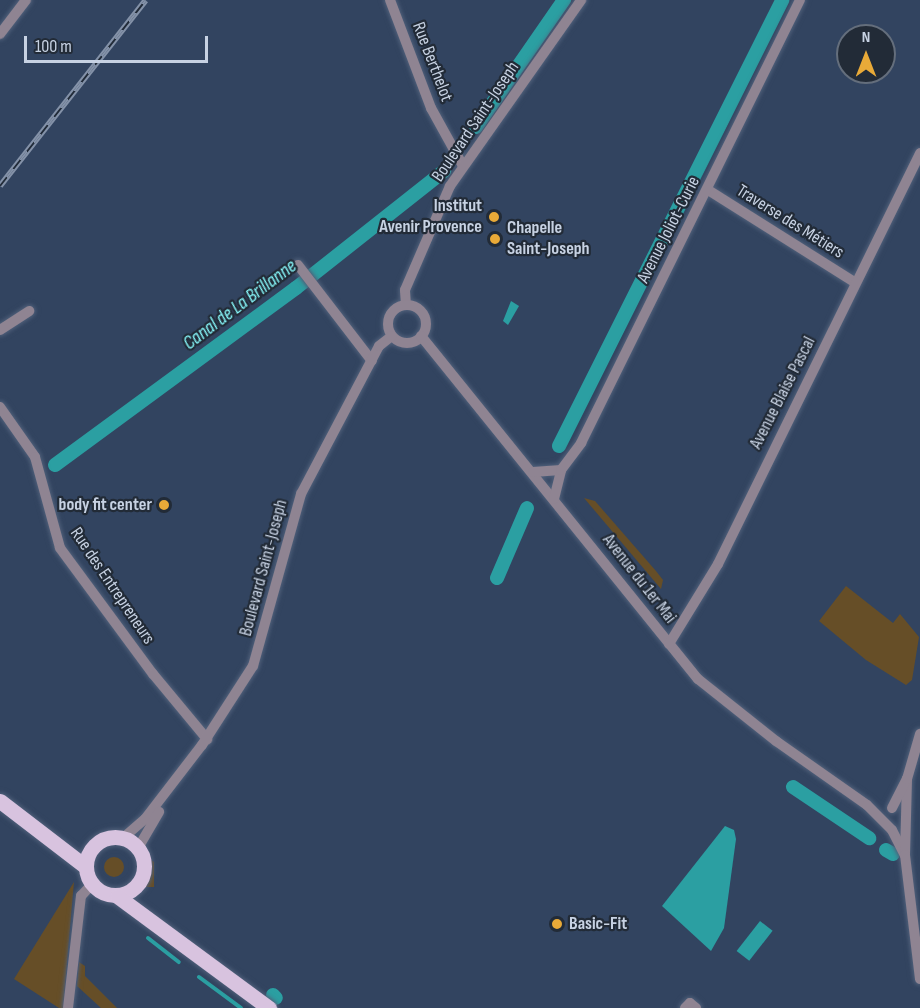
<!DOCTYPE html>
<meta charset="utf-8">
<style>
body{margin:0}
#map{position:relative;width:920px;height:1008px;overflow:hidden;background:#324460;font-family:"Sofia Sans Condensed",sans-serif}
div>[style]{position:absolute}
.green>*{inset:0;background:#664e27}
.round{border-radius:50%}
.water>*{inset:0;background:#2b9fa2;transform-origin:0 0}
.stream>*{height:4px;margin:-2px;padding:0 2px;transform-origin:2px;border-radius:2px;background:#2b9fa2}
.canal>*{height:14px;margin:-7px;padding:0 7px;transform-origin:7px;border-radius:7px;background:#2b9fa2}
.roads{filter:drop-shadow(0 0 2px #50607a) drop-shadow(0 0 2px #50607a)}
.minor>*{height:10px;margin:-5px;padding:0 5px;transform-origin:5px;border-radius:5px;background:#8f8492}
.minor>.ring{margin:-5px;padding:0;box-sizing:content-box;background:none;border:10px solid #8f8492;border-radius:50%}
.major>*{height:15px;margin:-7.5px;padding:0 7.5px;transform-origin:7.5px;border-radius:7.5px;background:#d8c3df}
.major>.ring{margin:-7.5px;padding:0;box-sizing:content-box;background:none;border:15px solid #d8c3df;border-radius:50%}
.rail>*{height:6px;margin-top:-3px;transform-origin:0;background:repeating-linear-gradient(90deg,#222b37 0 11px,#8492a8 0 22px);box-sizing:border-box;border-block:2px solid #8492a8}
.dots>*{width:16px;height:16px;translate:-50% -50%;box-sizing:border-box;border:3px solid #222b37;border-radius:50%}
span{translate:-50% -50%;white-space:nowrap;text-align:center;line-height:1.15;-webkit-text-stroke:4.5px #222b37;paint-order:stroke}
.street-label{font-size:18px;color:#c7d2e3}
.poi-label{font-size:18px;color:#c7d2e3;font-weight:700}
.right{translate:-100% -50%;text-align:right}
.left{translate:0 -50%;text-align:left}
.water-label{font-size:20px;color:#87f7fa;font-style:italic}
.north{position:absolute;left:836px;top:24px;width:60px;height:60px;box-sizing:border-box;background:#222b37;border:2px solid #646e7c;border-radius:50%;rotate:0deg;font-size:16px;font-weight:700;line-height:24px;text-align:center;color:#c7d2e3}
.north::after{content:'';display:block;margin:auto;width:21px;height:27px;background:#e9aa38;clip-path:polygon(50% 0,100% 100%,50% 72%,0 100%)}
.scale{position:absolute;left:24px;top:36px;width:184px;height:27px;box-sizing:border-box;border:3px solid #c7d2e3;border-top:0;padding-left:8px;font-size:18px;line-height:21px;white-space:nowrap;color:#c7d2e3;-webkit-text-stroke:4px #222b37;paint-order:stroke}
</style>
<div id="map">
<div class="green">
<i style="clip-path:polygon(584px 498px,595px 501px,656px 571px,663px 580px,661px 589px)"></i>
<i style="clip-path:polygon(846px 586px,893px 623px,900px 614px,919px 637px,912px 680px,906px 685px,866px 660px,819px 621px)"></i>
<i style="clip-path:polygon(146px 856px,154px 862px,154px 887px,144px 887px)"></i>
<i class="round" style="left:104px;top:857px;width:20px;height:20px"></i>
<i style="clip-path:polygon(74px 882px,63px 1008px,59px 1008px,14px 979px)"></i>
<i style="clip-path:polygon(79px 962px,85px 966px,85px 976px,117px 1008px,101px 1008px,77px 986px)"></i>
</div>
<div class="water">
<i style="clip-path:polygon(511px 301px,519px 306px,508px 325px,503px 321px)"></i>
<i style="clip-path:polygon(725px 826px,734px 830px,736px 839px,724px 928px,711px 951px,662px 906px)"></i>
<i style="left:760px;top:921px;width:16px;height:38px;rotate:38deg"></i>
</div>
<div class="stream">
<i style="left:148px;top:938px;width:39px;rotate:38deg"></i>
<i style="left:199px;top:977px;width:52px;rotate:36.4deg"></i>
</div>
<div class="canal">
<i style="left:476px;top:127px;width:155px;rotate:-55.3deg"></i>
<i style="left:559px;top:446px;width:499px;rotate:-63.4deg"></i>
<i style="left:55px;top:465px;width:299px;rotate:-36.3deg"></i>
<i style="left:296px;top:288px;width:189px;rotate:-38.3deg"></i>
<i style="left:497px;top:578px;width:76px;rotate:-66.8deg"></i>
<i style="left:793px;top:787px;width:92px;rotate:33.9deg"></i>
<i style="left:886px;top:850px;width:8px;rotate:30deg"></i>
<i style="left:273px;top:995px;width:4px;rotate:45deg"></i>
</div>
<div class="roads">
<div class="minor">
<i style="left:390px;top:0;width:116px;rotate:69.2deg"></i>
<i style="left:431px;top:108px;width:66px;rotate:61.1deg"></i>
<i style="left:0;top:34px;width:43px;rotate:-52.6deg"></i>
<i style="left:708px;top:190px;width:173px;rotate:32.2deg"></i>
<i style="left:298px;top:265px;width:121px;rotate:52.4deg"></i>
<i style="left:406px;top:305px;width:15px;rotate:-94deg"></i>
<i style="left:405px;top:290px;width:113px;rotate:-66.6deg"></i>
<i style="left:450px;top:186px;width:228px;rotate:-54.8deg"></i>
<i class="ring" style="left:388px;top:305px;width:28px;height:28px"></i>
<i style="left:0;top:330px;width:35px;rotate:-33deg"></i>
<i style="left:421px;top:336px;width:441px;rotate:51.1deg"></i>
<i style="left:698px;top:679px;width:100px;rotate:38.5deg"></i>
<i style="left:776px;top:741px;width:111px;rotate:35.1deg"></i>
<i style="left:867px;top:805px;width:35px;rotate:45deg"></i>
<i style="left:892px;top:830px;width:28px;rotate:63deg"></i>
<i style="left:0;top:407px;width:61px;rotate:55deg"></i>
<i style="left:35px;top:457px;width:94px;rotate:74.6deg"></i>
<i style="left:60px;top:548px;width:157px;rotate:53.6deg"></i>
<i style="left:153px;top:674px;width:85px;rotate:50.3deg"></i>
<i style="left:533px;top:472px;width:28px;rotate:-4deg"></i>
<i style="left:554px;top:499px;width:30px;rotate:-76deg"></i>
<i style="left:561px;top:470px;width:34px;rotate:-53deg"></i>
<i style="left:581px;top:443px;width:494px;rotate:-63.7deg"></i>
<i style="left:669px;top:644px;width:94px;rotate:-58.5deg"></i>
<i style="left:718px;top:564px;width:458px;rotate:-63.8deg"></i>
<i style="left:907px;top:779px;width:76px;rotate:91.5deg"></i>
<i style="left:905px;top:855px;width:125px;rotate:83.1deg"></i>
<i style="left:892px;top:808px;width:33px;rotate:-63deg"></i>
<i style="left:907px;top:779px;width:47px;rotate:-73.9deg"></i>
<i style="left:123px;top:838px;width:29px;rotate:-41deg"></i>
<i style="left:145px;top:819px;width:93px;rotate:-52.4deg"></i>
<i style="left:202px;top:745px;width:94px;rotate:-57.2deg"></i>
<i style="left:253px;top:666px;width:179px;rotate:-74.4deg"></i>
<i style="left:301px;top:494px;width:167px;rotate:-62.2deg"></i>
<i style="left:379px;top:346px;width:16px;rotate:-38deg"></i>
<i style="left:138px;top:848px;width:42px;rotate:-59.7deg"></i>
<i style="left:68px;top:1008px;width:113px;rotate:-83.4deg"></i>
<i style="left:81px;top:896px;width:16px;rotate:-47deg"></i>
<i style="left:685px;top:1008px;width:7px;rotate:-45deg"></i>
<i style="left:690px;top:1003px;width:8px;rotate:40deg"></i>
</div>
<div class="major">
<i style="left:0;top:801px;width:108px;rotate:37.5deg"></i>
<i class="ring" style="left:86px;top:837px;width:43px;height:43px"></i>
<i style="left:117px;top:896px;width:189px;rotate:36.4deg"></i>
</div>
</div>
<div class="rail">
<i style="left:0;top:186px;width:236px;rotate:-51.9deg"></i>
</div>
<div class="dots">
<i style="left:494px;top:217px;background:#e9aa38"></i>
<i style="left:495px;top:239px;background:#e9aa38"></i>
<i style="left:164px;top:505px;background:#e9aa38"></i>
<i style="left:557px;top:924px;background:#e9aa38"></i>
</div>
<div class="street-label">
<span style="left:432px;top:62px;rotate:69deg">Rue Berthelot</span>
<span style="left:476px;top:122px;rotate:-56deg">Boulevard Saint-Joseph</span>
<span style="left:790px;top:222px;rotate:32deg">Traverse des Métiers</span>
<span style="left:669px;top:230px;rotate:-63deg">Avenue Joliot-Curie</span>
<span style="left:783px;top:393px;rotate:-63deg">Avenue Blaise Pascal</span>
<span style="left:264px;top:568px;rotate:-75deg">Boulevard Saint-Joseph</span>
<span style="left:639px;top:579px;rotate:52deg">Avenue du 1er Mai</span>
<span style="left:112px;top:586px;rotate:56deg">Rue des Entrepreneurs</span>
</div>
<div class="poi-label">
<span class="right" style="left:482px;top:217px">Institut<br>Avenir Provence</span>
<span class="left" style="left:507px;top:239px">Chapelle<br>Saint-Joseph</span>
<span class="right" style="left:152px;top:505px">body fit center</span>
<span class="left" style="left:569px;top:924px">Basic-Fit</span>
</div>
<div class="water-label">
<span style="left:240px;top:305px;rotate:-37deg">Canal de La Brillanne</span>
</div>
<div class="north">N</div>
<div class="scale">100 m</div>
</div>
